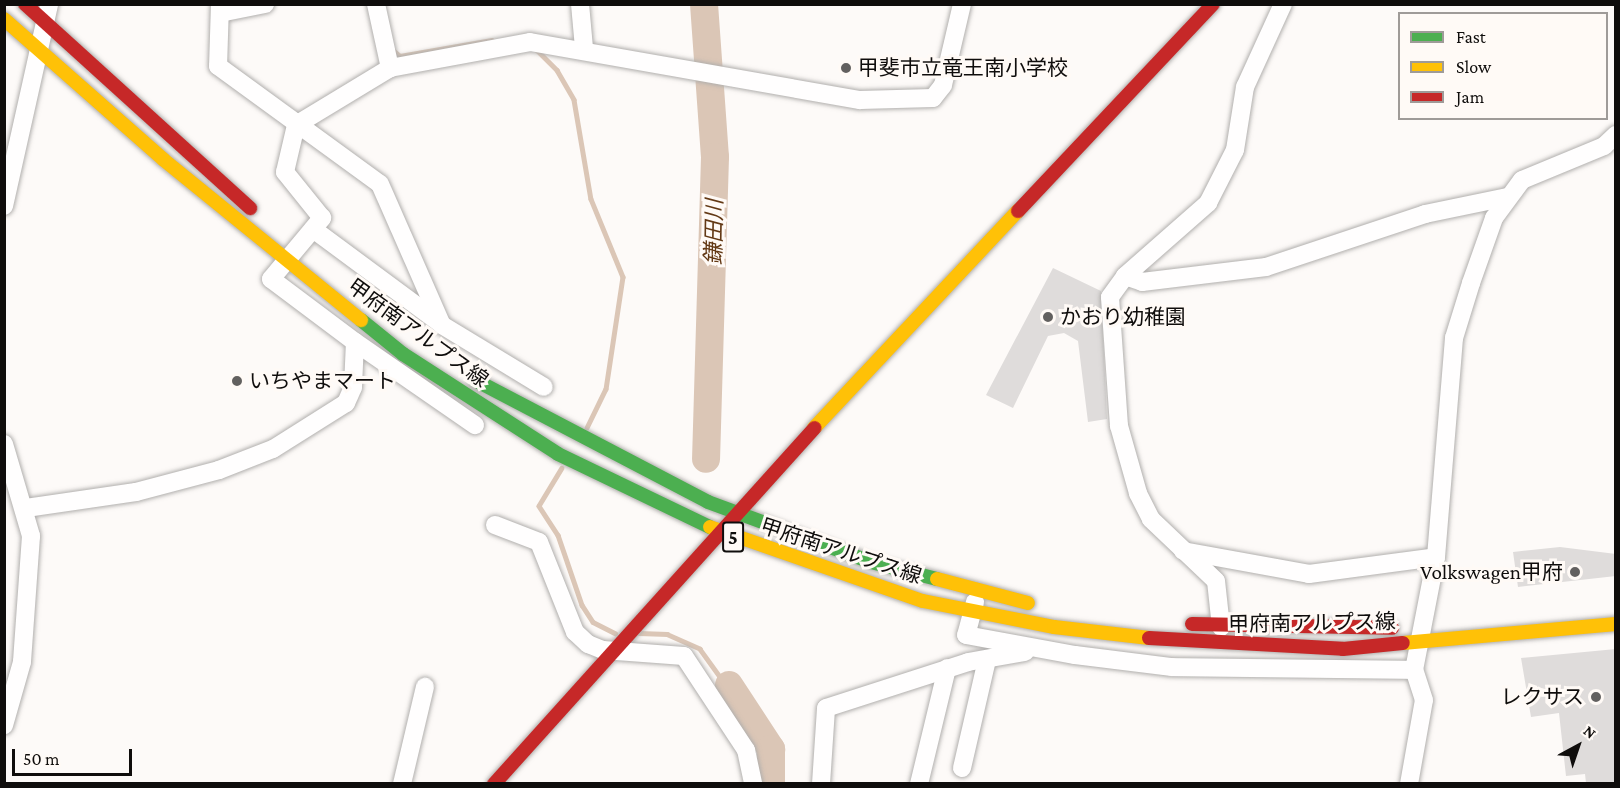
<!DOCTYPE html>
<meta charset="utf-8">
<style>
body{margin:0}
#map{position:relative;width:1620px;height:788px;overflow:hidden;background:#fdfaf8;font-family:"Crimson Pro","Noto Sans JP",serif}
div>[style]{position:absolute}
.stream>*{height:4.5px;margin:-2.25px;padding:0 2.25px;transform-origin:2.25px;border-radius:2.25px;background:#dbc6b6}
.river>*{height:28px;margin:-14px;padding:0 14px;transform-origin:14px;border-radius:14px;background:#dbc6b6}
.building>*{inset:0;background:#dfdcdb}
.roads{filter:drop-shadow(0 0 2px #b1afad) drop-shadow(0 0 2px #b1afad)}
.street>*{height:18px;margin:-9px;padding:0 9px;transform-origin:9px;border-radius:9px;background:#fffefe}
.fast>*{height:14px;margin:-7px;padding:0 7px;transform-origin:7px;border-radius:7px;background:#4caf50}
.slow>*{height:14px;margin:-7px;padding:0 7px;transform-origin:7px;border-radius:7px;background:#ffc107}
.jam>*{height:14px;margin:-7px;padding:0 7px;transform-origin:7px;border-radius:7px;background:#c62828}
.dots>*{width:16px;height:16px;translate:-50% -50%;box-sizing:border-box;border:3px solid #fffaf6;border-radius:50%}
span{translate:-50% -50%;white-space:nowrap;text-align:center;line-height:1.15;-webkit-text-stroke:6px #fffaf6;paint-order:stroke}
.shield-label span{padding:2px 4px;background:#fffaf6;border:2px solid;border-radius:4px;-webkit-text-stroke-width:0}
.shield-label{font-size:20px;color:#0f0d0c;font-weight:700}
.poi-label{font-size:21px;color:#0f0d0c}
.left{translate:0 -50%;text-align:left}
.right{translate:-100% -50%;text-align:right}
.street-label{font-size:21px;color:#0f0d0c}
.water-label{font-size:22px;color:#633915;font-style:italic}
.frame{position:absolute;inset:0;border:6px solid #0f0d0c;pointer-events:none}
.legend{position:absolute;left:1398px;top:12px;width:210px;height:108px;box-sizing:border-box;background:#fffaf6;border:2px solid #9f9b98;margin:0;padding:8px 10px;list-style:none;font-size:18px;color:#0f0d0c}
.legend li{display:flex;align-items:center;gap:12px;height:30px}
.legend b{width:30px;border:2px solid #9f9b98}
.north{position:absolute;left:1548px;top:716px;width:60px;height:60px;-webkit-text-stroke:4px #fffaf6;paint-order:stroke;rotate:40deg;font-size:16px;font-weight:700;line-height:24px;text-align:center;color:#0f0d0c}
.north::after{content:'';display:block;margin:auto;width:21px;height:27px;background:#0f0d0c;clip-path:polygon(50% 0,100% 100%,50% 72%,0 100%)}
.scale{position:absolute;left:12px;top:749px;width:120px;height:27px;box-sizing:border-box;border:3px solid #0f0d0c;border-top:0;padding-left:8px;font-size:18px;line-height:21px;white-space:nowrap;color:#0f0d0c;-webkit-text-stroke:4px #fffaf6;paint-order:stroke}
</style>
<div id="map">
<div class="stream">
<i style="left:536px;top:49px;width:30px;rotate:45deg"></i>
<i style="left:557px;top:70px;width:34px;rotate:60deg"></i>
<i style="left:574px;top:100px;width:100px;rotate:80.3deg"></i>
<i style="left:591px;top:199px;width:84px;rotate:67.7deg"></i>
<i style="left:623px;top:277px;width:113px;rotate:98.6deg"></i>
<i style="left:606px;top:389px;width:43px;rotate:116deg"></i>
<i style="left:393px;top:50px;width:9px;rotate:41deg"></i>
<i style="left:400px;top:56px;width:93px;rotate:-9.9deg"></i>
<i style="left:562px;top:468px;width:44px;rotate:121.2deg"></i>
<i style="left:539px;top:506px;width:35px;rotate:57deg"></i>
<i style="left:558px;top:535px;width:74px;rotate:71.1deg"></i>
<i style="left:582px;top:605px;width:20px;rotate:57deg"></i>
<i style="left:593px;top:622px;width:25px;rotate:27deg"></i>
<i style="left:639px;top:633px;width:28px;rotate:2deg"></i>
<i style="left:667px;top:634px;width:36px;rotate:24deg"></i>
<i style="left:700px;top:649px;width:89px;rotate:54.2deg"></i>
</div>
<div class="river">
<i style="left:704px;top:4px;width:153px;rotate:85.9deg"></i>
<i style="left:715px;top:157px;width:302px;rotate:91.7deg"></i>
<i style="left:729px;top:685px;width:77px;rotate:56.7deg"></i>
<i style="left:771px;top:749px;width:35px;rotate:90deg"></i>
</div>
<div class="building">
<i style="clip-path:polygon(1053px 268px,1101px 291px,1107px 419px,1088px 422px,1078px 341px,1064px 333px,1048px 336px,1013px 408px,986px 395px)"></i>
<i style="clip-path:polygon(1560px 547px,1616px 554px,1616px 576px,1518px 587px,1513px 552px)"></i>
<i style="clip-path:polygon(1616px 649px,1616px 783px,1586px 783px,1585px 774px,1566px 776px,1559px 713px,1531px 717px,1521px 658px)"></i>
</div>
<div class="roads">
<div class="street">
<i style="left:220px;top:4px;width:62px;rotate:91.8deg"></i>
<i style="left:218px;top:66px;width:200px;rotate:36.1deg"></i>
<i style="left:380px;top:184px;width:154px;rotate:66.3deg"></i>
<i style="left:442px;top:325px;width:119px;rotate:31.3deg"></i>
<i style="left:376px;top:4px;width:66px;rotate:77.7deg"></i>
<i style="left:580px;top:4px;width:44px;rotate:84.8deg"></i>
<i style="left:220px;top:13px;width:46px;rotate:-11.3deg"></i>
<i style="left:4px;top:206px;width:207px;rotate:-77.4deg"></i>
<i style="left:313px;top:229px;width:158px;rotate:36.5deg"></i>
<i style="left:1125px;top:276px;width:18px;rotate:19deg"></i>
<i style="left:1142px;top:282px;width:125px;rotate:-6.9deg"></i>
<i style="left:1266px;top:267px;width:168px;rotate:-18.4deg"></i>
<i style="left:1425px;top:214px;width:84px;rotate:-11.7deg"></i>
<i style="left:355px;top:342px;width:146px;rotate:34.7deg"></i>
<i style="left:4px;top:444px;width:96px;rotate:73.6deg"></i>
<i style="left:31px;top:536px;width:126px;rotate:94.1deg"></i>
<i style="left:22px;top:662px;width:66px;rotate:105.9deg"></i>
<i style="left:26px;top:508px;width:111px;rotate:-8.3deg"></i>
<i style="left:136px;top:492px;width:86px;rotate:-14.8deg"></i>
<i style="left:219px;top:470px;width:58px;rotate:-21.3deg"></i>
<i style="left:273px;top:449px;width:86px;rotate:-32.2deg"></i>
<i style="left:346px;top:403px;width:17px;rotate:-66deg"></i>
<i style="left:353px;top:387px;width:45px;rotate:-87.5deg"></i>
<i style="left:355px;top:342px;width:105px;rotate:-143.1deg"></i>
<i style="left:271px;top:279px;width:80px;rotate:-50.1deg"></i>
<i style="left:322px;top:218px;width:59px;rotate:-128.8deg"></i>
<i style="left:285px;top:172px;width:48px;rotate:-76.8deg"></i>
<i style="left:296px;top:125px;width:110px;rotate:-31.2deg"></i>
<i style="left:390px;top:68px;width:142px;rotate:-10.5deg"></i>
<i style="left:530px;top:42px;width:335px;rotate:10deg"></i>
<i style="left:860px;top:100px;width:73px;rotate:-1.6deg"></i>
<i style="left:933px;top:98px;width:16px;rotate:-52deg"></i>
<i style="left:943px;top:85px;width:83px;rotate:-76.8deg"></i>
<i style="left:495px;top:525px;width:47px;rotate:21.1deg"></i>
<i style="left:539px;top:542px;width:97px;rotate:68.2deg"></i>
<i style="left:575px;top:632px;width:18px;rotate:43deg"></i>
<i style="left:588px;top:644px;width:16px;rotate:22deg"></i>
<i style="left:603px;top:650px;width:81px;rotate:4.2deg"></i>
<i style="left:684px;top:656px;width:113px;rotate:56.6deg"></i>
<i style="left:746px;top:750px;width:35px;rotate:78deg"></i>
<i style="left:1183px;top:551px;width:128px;rotate:10.3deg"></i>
<i style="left:1309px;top:574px;width:128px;rotate:-7.6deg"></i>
<i style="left:975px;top:602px;width:34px;rotate:105deg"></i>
<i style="left:966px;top:635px;width:111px;rotate:10.4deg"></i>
<i style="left:1075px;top:655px;width:98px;rotate:7.1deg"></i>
<i style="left:1172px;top:667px;width:242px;rotate:0.7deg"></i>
<i style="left:1221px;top:627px;width:46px;rotate:-96.2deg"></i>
<i style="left:1216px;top:581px;width:90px;rotate:-136.4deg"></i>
<i style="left:1151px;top:519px;width:29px;rotate:-117deg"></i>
<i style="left:1138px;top:493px;width:70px;rotate:-105.8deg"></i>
<i style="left:1119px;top:426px;width:129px;rotate:-94deg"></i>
<i style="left:1110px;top:297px;width:26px;rotate:-54deg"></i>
<i style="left:1125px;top:276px;width:111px;rotate:-41.3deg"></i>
<i style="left:1208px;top:203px;width:59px;rotate:-63deg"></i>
<i style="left:1235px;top:150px;width:64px;rotate:-81deg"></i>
<i style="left:1245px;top:87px;width:91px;rotate:-65.4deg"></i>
<i style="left:962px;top:768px;width:111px;rotate:-77deg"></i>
<i style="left:402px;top:784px;width:100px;rotate:-76.7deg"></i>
<i style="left:821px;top:784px;width:76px;rotate:-86.2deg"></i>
<i style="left:826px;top:708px;width:149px;rotate:-17.9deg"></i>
<i style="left:968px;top:662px;width:58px;rotate:-10deg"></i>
<i style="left:919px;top:784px;width:119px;rotate:-76.4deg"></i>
<i style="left:1409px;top:784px;width:85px;rotate:-79.9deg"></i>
<i style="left:1424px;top:700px;width:32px;rotate:-108deg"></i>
<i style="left:1414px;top:670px;width:115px;rotate:-79deg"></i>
<i style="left:1436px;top:557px;width:220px;rotate:-85.3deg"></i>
<i style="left:1454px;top:338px;width:58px;rotate:-72.8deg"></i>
<i style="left:1471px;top:283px;width:69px;rotate:-70.5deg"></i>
<i style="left:1494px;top:218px;width:47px;rotate:-53.6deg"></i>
<i style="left:1522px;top:180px;width:89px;rotate:-22.5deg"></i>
<i style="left:1604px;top:146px;width:16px;rotate:-43deg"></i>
</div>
<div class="fast">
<i style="left:361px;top:320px;width:54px;rotate:39deg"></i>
<i style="left:403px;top:354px;width:184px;rotate:32.8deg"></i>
<i style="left:558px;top:454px;width:169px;rotate:25.7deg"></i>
<i style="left:475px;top:380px;width:263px;rotate:27.6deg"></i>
<i style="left:708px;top:502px;width:174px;rotate:20.2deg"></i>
<i style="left:871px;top:562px;width:68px;rotate:14.4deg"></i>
</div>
<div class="slow">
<i style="left:4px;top:19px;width:213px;rotate:41.4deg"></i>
<i style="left:164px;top:160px;width:254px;rotate:39.1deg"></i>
<i style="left:814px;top:428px;width:298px;rotate:-46.8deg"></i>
<i style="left:710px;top:527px;width:225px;rotate:19.2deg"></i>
<i style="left:923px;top:601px;width:134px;rotate:11.2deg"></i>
<i style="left:1054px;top:627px;width:96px;rotate:6.6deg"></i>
<i style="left:937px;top:579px;width:94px;rotate:14.8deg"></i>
<i style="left:1403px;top:643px;width:214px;rotate:-5.1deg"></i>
</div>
<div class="jam">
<i style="left:25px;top:4px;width:304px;rotate:42.2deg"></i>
<i style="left:1018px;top:211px;width:284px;rotate:-46.7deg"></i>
<i style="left:1192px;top:624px;width:200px;rotate:1.1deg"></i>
<i style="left:1149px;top:638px;width:194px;rotate:3.2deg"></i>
<i style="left:1343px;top:649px;width:60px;rotate:-5.7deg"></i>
<i style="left:494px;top:784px;width:479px;rotate:-48deg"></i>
</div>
</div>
<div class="dots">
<i style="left:846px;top:68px;background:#62605f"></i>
<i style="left:1048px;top:317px;background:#62605f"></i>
<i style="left:237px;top:381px;background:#62605f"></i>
<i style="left:1575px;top:572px;background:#62605f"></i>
<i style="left:1596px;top:697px;background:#62605f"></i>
</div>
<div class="shield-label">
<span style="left:733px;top:537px">5</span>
</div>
<div class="poi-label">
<span class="left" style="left:858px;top:68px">甲斐市立竜王南小学校</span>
<span class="left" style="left:1060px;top:317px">かおり幼稚園</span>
<span class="left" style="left:249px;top:381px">いちやまマート</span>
<span class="right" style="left:1563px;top:572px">Volkswagen甲府</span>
<span class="right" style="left:1584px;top:697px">レクサス</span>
</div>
<div class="street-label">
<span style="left:418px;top:333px;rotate:36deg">甲府南アルプス線</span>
<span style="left:841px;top:551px;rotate:18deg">甲府南アルプス線</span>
<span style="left:1312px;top:623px;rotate:-1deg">甲府南アルプス線</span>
</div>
<div class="water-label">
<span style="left:714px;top:232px;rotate:-89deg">鎌田川</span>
</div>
<div class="frame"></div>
<ul class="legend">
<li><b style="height:8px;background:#4caf50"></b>Fast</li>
<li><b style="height:8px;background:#ffc107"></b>Slow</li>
<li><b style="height:8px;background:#c62828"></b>Jam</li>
</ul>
<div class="north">N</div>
<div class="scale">50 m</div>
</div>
